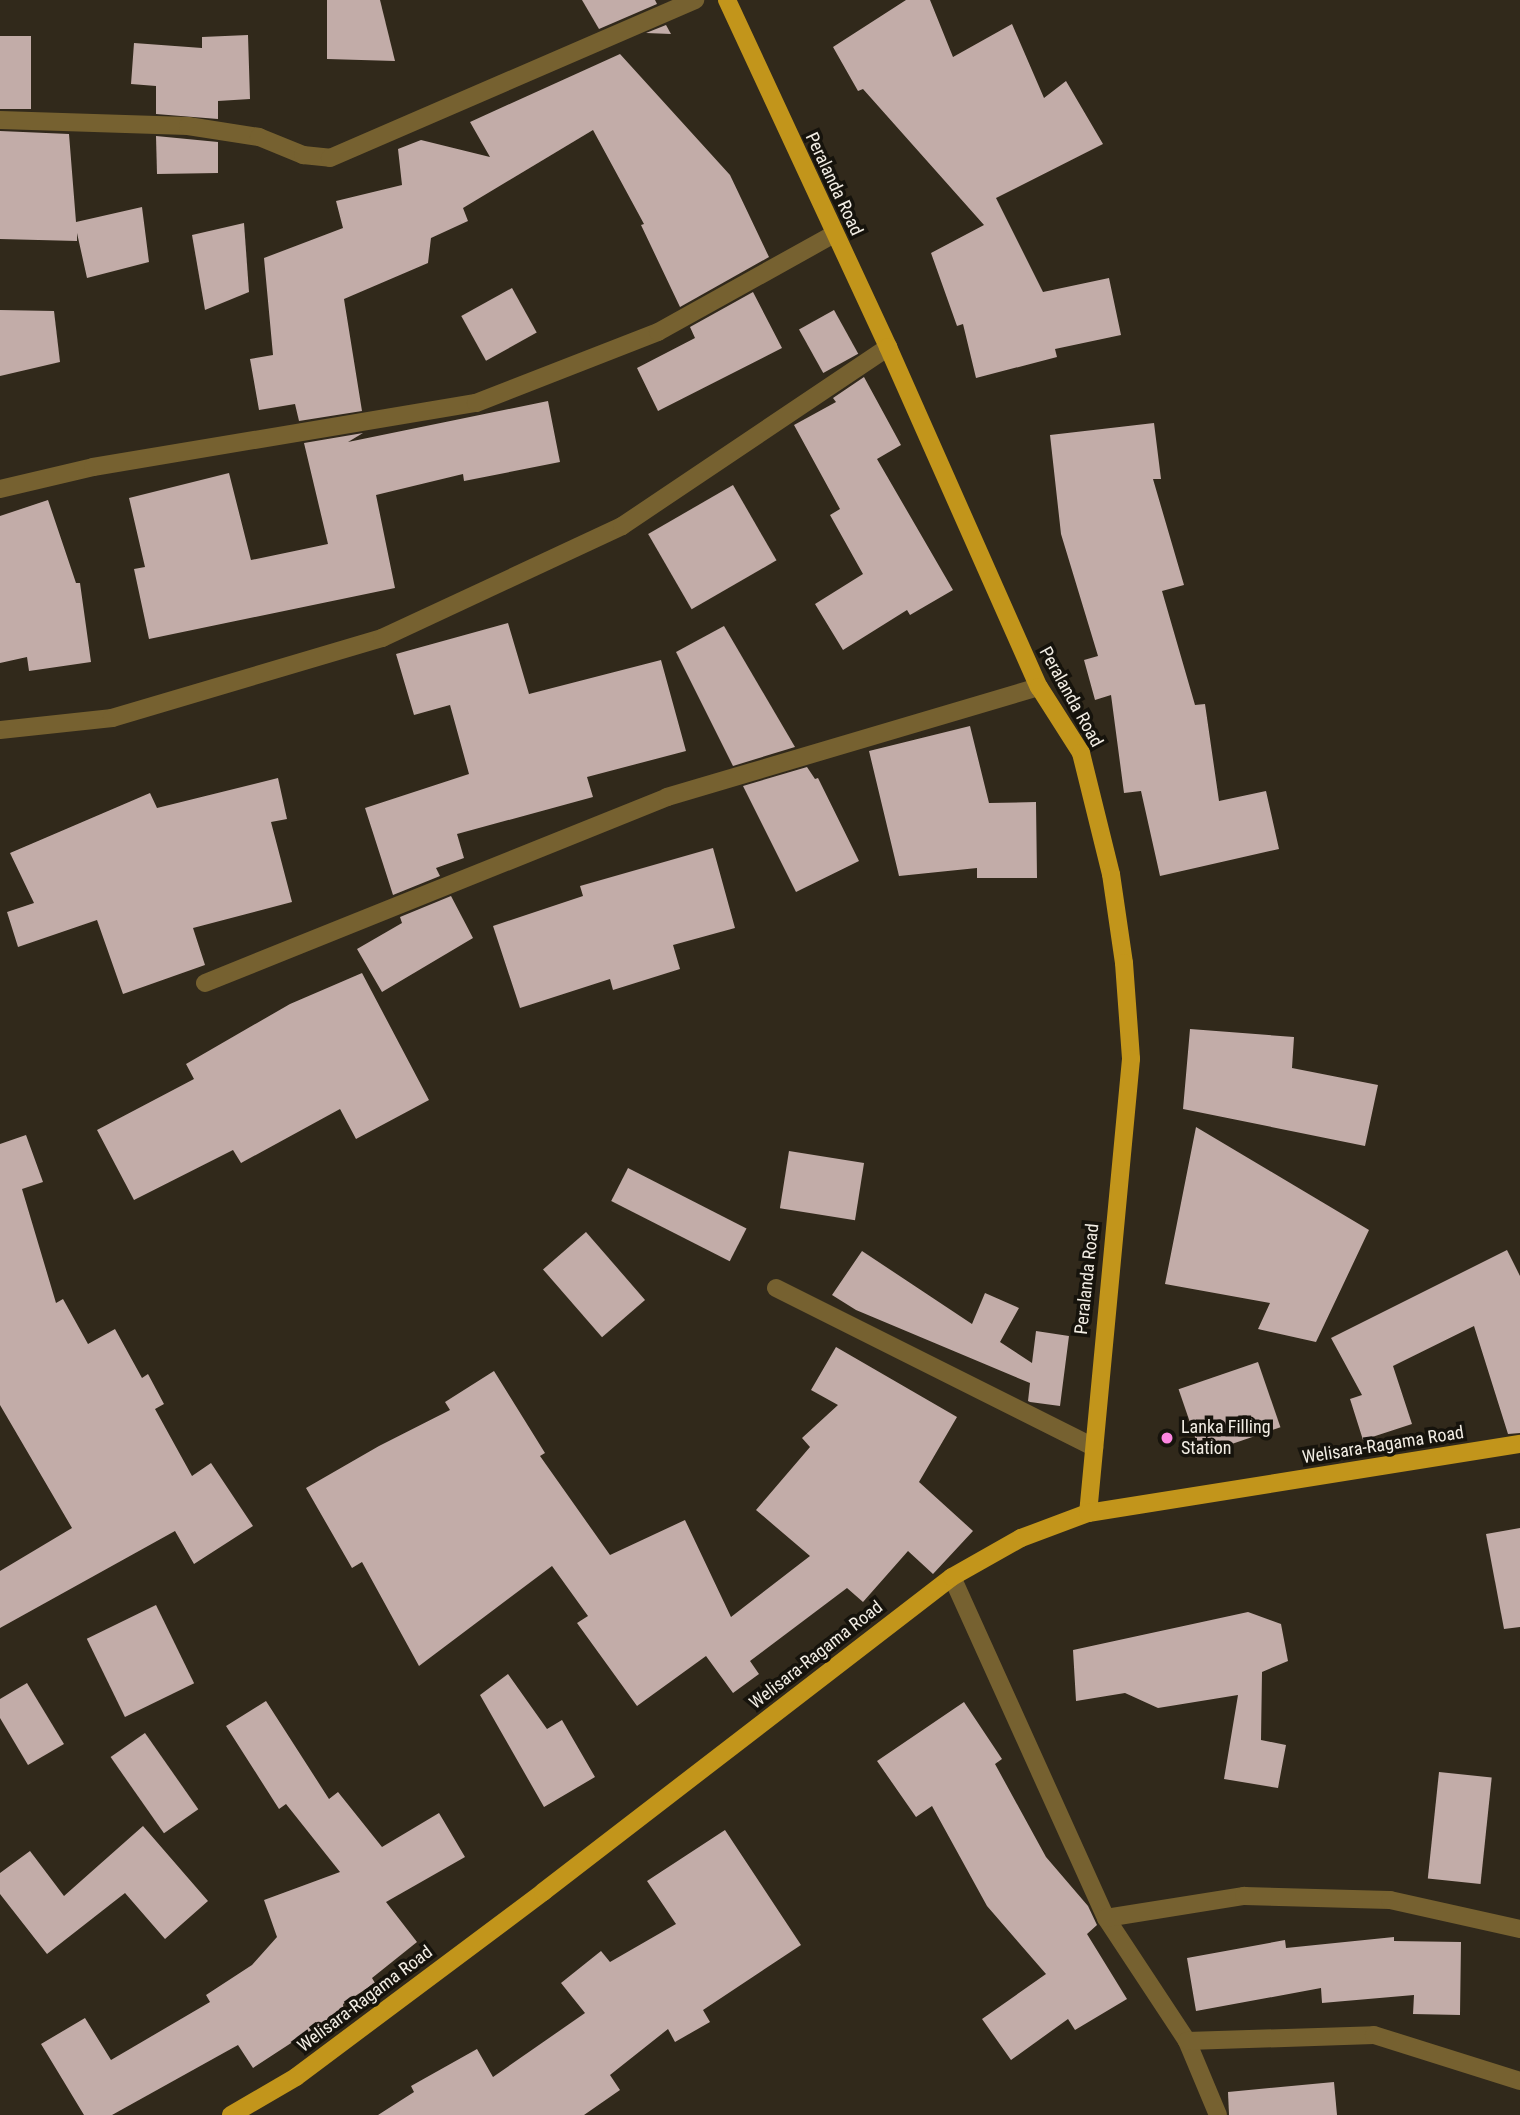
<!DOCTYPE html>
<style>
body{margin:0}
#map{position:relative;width:1520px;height:2115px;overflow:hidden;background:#31291b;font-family:"Roboto Condensed",sans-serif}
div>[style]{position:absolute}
.building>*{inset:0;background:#c2aca8;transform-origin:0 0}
.minor>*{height:18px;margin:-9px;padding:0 9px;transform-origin:9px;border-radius:9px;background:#766130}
.primary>*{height:18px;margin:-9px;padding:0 9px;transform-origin:9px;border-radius:9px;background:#c2951b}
.dots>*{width:19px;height:19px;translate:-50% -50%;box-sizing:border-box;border:4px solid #16130c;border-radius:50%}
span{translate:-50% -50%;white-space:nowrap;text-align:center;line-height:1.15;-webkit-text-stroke:7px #16130c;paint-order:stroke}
.street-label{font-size:18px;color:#f2ede4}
.poi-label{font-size:18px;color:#f2ede4}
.left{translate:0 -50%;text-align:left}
</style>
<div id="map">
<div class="building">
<i style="clip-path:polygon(327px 0,380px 0,395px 61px,327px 59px)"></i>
<i style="clip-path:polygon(582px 0,655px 0,657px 4px,599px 29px)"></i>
<i style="clip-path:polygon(906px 0,930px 0,953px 57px,1012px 24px,1044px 98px,1066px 81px,1103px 144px,996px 198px,1043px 292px,1109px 278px,1121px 335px,1055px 349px,1057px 357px,976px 378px,963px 324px,957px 326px,931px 253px,984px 225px,863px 89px,858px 91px,833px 47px)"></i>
<i style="clip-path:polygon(666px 25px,671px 34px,646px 33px)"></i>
<i style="clip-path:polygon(248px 35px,250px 99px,218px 101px,218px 119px,156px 114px,156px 86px,131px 84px,134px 43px,202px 48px,202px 37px)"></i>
<i style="left:0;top:36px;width:31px;height:73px"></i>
<i style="clip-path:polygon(620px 54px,730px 175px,769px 257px,680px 307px,641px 225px,644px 224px,593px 130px,463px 208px,468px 221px,431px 238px,428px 263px,344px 299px,362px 411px,299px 421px,295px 404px,259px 410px,250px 359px,273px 355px,264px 258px,343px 228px,336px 201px,402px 185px,398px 149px,421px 140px,490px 157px,470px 122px)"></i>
<i style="clip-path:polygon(0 131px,69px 134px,76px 222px,142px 207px,149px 262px,87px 278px,77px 233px,77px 241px,0 239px)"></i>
<i style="clip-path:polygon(156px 136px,218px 142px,218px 173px,157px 174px)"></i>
<i style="clip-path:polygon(244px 223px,249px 292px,205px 310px,192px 235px)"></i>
<i style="left:512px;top:288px;width:51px;height:58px;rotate:61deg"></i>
<i style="clip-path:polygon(753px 292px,782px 348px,658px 411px,637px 368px,695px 338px,690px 327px)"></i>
<i style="clip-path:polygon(0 310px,54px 311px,60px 362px,0 376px)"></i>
<i style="left:834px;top:310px;width:50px;height:40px;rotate:61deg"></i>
<i style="clip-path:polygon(864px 377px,901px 445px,877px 459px,953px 590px,910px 615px,907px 610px,843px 650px,815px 604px,863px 574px,830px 515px,840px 509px,794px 425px,836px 402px,833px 398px)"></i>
<i style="clip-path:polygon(548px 401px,560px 462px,464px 481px,463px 474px,376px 495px,395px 588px,149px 639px,134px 569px,145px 567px,129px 498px,229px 473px,251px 560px,328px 544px,304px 443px,363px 433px,348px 442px)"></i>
<i style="clip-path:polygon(1154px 423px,1161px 479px,1153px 479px,1184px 585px,1162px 591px,1195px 705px,1205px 704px,1219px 801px,1266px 791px,1279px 849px,1160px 876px,1141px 791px,1124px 793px,1111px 695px,1095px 700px,1084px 660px,1098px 656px,1061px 534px,1050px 435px)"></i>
<i style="left:733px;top:485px;width:87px;height:98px;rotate:60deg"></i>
<i style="clip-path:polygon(48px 500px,76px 583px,80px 583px,91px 662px,29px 671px,27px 657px,0 663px,0 516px)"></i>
<i style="clip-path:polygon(508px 623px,529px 694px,661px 660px,686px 751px,587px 777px,593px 797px,457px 834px,464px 858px,436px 868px,440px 876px,393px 895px,365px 808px,469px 774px,450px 705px,414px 715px,396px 654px)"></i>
<i style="clip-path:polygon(724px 626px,795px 747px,733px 766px,676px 652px)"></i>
<i style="clip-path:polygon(970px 726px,989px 803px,1036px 802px,1037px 878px,977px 878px,977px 868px,899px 876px,869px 751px)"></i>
<i style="clip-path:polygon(807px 767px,815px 779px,818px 778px,859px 861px,796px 892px,743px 786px)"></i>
<i style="clip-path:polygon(278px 778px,287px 819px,271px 822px,292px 902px,193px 928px,205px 965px,123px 994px,97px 920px,18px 947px,7px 912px,34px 903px,10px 853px,150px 793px,157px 808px)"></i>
<i style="clip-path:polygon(713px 848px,735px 928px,673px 945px,680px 969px,613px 990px,610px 979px,520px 1008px,493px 926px,583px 896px,580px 886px)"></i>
<i style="clip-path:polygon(451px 896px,473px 938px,382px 992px,357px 949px,402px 923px,400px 917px)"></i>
<i style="clip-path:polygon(362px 973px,429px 1100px,356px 1139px,340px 1109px,241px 1163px,233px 1150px,134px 1200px,97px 1130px,194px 1079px,186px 1064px,290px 1004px)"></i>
<i style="clip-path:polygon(1190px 1029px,1294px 1037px,1292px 1068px,1378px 1085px,1365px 1146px,1183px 1109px)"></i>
<i style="clip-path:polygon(1196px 1127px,1369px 1230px,1316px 1342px,1258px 1329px,1270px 1303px,1165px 1284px)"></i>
<i style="clip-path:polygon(26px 1135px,43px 1182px,22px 1189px,56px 1303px,63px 1299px,88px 1344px,115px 1329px,142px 1378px,148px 1374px,164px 1404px,155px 1409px,192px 1476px,211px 1463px,253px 1526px,194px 1564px,175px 1531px,0 1628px,0 1571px,72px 1528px,0 1405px,0 1144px)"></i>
<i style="left:789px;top:1151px;width:76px;height:58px;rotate:9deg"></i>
<i style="left:628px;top:1168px;width:133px;height:37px;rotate:27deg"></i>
<i style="left:586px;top:1232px;width:90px;height:57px;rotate:49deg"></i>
<i style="clip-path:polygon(1507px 1250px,1520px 1276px,1520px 1433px,1508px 1434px,1474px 1326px,1393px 1366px,1412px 1424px,1363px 1440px,1350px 1399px,1362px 1395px,1331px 1338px)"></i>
<i style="clip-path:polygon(862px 1251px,972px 1324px,985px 1293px,1019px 1308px,1000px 1342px,1032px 1363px,1036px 1331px,1069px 1336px,1060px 1406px,1030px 1402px,1028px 1401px,1030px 1383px,856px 1310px,832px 1295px)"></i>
<i style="clip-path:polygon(836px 1347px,957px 1417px,919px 1482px,973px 1531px,933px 1574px,908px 1551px,863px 1602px,847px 1588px,750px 1661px,759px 1674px,733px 1693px,706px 1656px,637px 1706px,577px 1623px,588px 1616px,552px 1566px,419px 1666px,362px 1562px,352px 1568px,306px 1488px,379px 1446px,450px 1410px,445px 1402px,494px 1371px,545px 1453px,540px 1456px,610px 1555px,685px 1520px,731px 1617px,810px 1556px,756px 1510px,810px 1447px,802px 1438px,838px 1405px,811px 1390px)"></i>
<i style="left:1258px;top:1362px;width:69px;height:84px;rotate:71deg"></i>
<i style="clip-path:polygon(1520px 1528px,1520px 1627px,1504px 1629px,1486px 1534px)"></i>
<i style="left:156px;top:1605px;width:87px;height:77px;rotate:64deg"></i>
<i style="clip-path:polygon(1248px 1612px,1281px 1624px,1288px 1661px,1262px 1672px,1261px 1740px,1286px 1745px,1278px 1788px,1224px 1779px,1238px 1695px,1158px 1708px,1125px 1693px,1076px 1701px,1073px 1650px)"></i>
<i style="clip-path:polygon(508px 1674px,547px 1729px,562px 1720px,595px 1777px,544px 1807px,480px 1695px)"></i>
<i style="clip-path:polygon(27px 1683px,64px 1744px,28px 1765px,0 1718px,0 1699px)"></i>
<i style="clip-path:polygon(266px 1701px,329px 1799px,338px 1792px,382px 1847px,439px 1813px,465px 1857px,386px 1902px,417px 1942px,372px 1978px,375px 1983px,343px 2004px,345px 2020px,314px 2040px,308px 2032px,253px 2068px,238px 2045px,112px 2115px,84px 2115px,41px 2044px,85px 2018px,111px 2060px,210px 2002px,206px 1995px,252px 1965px,277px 1937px,264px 1900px,340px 1872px,286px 1804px,279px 1809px,226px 1726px)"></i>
<i style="clip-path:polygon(964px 1702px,1002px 1759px,995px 1764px,1046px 1857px,1088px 1906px,1097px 1925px,1087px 1934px,1127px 1999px,1075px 2030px,1068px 2019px,1011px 2060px,982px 2019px,1046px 1974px,987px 1906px,932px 1806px,916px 1817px,877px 1761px)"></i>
<i style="left:145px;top:1733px;width:93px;height:42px;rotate:55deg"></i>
<i style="left:1439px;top:1772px;width:53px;height:107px;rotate:6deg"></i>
<i style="clip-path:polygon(143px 1826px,208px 1901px,165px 1939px,125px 1893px,47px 1954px,0 1894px,0 1873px,30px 1851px,64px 1896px)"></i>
<i style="clip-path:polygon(725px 1830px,801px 1945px,703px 2010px,710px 2022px,675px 2042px,668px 2029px,610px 2075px,620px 2090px,584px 2115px,378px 2115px,414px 2092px,411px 2086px,477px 2049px,493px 2077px,585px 2013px,561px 1983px,601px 1951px,610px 1962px,676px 1924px,647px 1881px)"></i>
<i style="clip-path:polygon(1394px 1937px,1394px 1941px,1461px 1942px,1460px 2015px,1413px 2014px,1414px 1995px,1322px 2003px,1321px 1988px,1196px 2011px,1187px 1958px,1285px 1940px,1286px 1948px)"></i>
<i style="clip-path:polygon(1334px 2082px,1337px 2115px,1229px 2115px,1228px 2092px)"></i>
</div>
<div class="minor">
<i style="left:0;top:120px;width:188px;rotate:1.8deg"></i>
<i style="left:188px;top:126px;width:72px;rotate:8.8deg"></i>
<i style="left:259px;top:137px;width:48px;rotate:22.2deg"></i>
<i style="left:303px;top:155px;width:27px;rotate:6deg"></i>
<i style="left:330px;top:158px;width:398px;rotate:-23.4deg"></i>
<i style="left:0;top:489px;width:96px;rotate:-13.3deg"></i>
<i style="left:93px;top:467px;width:388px;rotate:-9.5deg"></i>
<i style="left:476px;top:403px;width:195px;rotate:-21.3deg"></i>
<i style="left:658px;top:332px;width:201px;rotate:-29.1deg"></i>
<i style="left:0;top:730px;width:113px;rotate:-6.1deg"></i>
<i style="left:112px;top:718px;width:282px;rotate:-16.5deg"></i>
<i style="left:382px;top:638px;width:265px;rotate:-25deg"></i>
<i style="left:622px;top:526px;width:321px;rotate:-33.9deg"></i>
<i style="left:205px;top:983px;width:498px;rotate:-21.9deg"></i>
<i style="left:667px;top:797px;width:388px;rotate:-16.5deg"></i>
<i style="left:776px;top:1288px;width:356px;rotate:26.6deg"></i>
<i style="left:952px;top:1577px;width:374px;rotate:65.7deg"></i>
<i style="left:1106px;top:1918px;width:147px;rotate:56.6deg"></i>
<i style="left:1187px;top:2041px;width:80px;rotate:67.3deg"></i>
<i style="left:1106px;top:1918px;width:140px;rotate:-9.1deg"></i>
<i style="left:1244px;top:1896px;width:146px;rotate:1.6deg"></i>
<i style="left:1390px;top:1900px;width:133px;rotate:12.6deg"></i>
<i style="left:1187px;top:2041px;width:187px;rotate:-1.8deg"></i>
<i style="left:1374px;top:2035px;width:153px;rotate:17.5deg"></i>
</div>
<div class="primary">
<i style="left:727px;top:0;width:383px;rotate:65.1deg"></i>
<i style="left:888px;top:347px;width:372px;rotate:66.1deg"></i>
<i style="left:1039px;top:687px;width:78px;rotate:57.5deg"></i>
<i style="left:1081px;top:753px;width:125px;rotate:76.1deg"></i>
<i style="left:1111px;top:874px;width:90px;rotate:81.7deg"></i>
<i style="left:1124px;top:963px;width:96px;rotate:85.8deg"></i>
<i style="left:1131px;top:1059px;width:456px;rotate:95.4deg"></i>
<i style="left:231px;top:2115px;width:75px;rotate:-30.3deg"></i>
<i style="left:296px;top:2077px;width:309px;rotate:-36.8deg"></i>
<i style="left:543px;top:1892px;width:516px;rotate:-37.6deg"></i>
<i style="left:952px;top:1577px;width:79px;rotate:-29.5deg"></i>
<i style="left:1021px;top:1538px;width:72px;rotate:-20.5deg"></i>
<i style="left:1088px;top:1513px;width:437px;rotate:-9.1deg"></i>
</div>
<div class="dots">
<i style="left:1167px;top:1438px;background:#fd86e1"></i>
</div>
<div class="street-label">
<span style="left:834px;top:184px;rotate:65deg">Peralanda Road</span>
<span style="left:1071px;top:697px;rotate:61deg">Peralanda Road</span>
<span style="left:1087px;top:1279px;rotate:-84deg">Peralanda Road</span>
<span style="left:1383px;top:1445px;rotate:-9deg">Welisara-Ragama Road</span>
<span style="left:816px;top:1655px;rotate:-38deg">Welisara-Ragama Road</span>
<span style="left:365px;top:1999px;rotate:-37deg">Welisara-Ragama Road</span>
</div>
<div class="poi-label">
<span class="left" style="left:1181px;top:1438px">Lanka Filling<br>Station</span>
</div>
</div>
